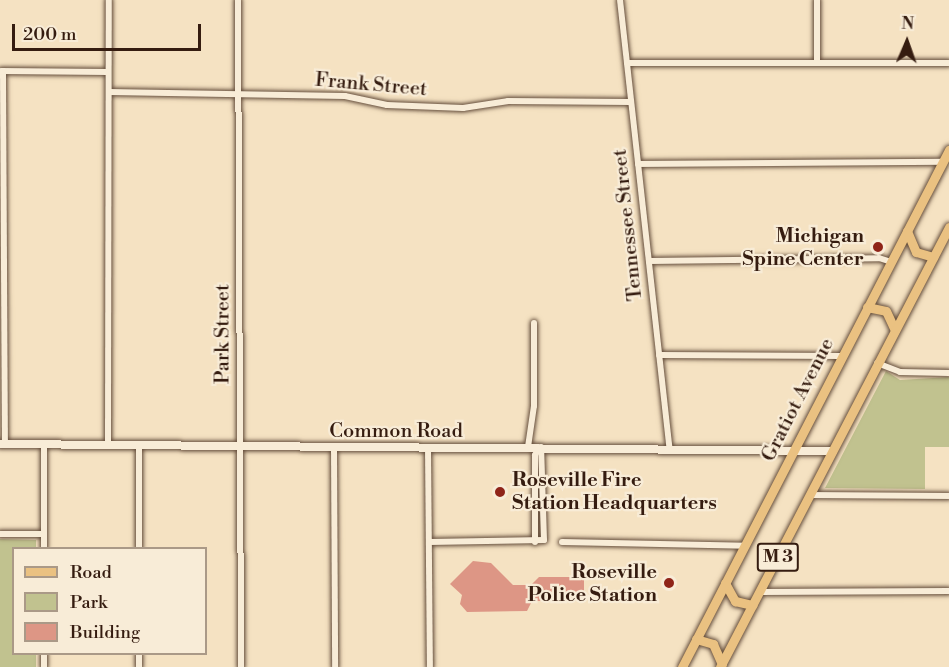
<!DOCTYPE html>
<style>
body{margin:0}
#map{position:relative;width:949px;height:667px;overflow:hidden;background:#f5e2c2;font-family:"Libre Bodoni",serif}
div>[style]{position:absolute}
.green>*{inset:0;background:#c1c28f}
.building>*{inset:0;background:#dd9685}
.roads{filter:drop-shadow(0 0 2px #654e3c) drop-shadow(0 0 2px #654e3c)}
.minor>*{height:6px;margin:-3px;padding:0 3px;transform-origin:3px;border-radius:3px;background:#f8ecd7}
.tertiary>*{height:8px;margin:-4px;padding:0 4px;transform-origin:4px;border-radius:4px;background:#f8ecd7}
.primary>*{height:9px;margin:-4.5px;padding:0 4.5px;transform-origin:4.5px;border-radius:4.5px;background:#eac181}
.dots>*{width:16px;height:16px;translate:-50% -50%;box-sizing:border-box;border:3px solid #f8ecd7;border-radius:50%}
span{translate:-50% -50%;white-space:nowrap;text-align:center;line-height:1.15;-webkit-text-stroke:4.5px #f8ecd7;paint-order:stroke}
.shield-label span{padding:2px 4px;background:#f8ecd7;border:2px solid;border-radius:4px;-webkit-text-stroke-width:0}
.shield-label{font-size:18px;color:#351c10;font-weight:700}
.street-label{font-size:20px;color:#351c10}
.poi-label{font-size:20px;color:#351c10;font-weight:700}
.right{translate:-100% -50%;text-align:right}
.left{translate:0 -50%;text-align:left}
.legend{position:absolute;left:12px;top:547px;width:195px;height:108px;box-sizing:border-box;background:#f8ecd7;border:2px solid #aa9987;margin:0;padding:8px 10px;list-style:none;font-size:18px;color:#351c10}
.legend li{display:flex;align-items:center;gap:12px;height:30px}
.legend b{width:30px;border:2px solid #aa9987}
.north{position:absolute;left:877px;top:12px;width:60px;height:60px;-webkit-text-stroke:4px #f8ecd7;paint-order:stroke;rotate:2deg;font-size:16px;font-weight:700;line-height:24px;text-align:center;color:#351c10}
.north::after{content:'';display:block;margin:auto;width:21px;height:27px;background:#351c10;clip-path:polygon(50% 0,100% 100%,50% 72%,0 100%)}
.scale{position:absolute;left:12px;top:24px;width:189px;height:27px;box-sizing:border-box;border:3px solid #351c10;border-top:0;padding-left:8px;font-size:18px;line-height:21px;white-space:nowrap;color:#351c10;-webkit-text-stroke:4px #f8ecd7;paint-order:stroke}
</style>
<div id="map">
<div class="green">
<i style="clip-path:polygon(886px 371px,900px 380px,949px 377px,949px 447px,925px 447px,925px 489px,825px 488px)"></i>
<i style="clip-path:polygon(0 539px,36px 540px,36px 548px,14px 548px,14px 654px,36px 654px,36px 667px,0 667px)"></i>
</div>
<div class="building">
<i style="clip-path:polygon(473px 561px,491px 563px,513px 585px,531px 585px,539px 577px,584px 577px,584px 601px,532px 601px,527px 611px,467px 612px,460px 604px,462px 595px,450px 584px)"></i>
</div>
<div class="roads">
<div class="minor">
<i style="left:238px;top:0;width:667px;rotate:89.74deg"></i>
<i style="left:620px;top:0;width:450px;rotate:83.7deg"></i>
<i style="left:627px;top:63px;width:322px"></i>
<i style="left:817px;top:63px;width:63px;rotate:-90deg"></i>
<i style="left:1px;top:71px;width:107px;rotate:0.5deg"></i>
<i style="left:3px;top:72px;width:372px;rotate:89.7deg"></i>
<i style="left:109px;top:92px;width:236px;rotate:1deg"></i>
<i style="left:345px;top:96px;width:43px;rotate:12.1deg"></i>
<i style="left:387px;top:105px;width:76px;rotate:2.3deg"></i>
<i style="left:463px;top:108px;width:46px;rotate:-8.8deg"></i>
<i style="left:508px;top:101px;width:123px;rotate:0.5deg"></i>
<i style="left:638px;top:164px;width:305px;rotate:-0.4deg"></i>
<i style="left:649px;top:261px;width:230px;rotate:-0.7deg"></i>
<i style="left:879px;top:258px;width:13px;rotate:18deg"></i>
<i style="left:659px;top:355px;width:182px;rotate:0.3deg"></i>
<i style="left:877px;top:363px;width:25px;rotate:21deg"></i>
<i style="left:900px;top:372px;width:49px;rotate:1.2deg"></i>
<i style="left:44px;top:444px;width:104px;rotate:90deg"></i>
<i style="left:108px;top:444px;width:444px;rotate:-89.9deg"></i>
<i style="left:139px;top:445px;width:103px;rotate:90deg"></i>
<i style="left:334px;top:447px;width:220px;rotate:89.7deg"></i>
<i style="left:528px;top:447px;width:41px;rotate:-81.7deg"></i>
<i style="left:534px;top:406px;width:83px;rotate:-90deg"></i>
<i style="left:428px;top:448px;width:219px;rotate:89.5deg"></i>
<i style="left:810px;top:495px;width:139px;rotate:0.4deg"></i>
<i style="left:0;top:534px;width:44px"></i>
<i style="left:429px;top:542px;width:115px;rotate:-1deg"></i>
<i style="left:544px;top:540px;width:93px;rotate:-91.8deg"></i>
<i style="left:535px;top:542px;width:87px;rotate:-90deg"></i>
<i style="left:535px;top:455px;width:9px;rotate:-58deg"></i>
<i style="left:562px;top:542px;width:184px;rotate:1.2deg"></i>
<i style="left:760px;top:592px;width:189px;rotate:-0.3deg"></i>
<i style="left:44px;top:654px;width:13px;rotate:90deg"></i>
<i style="left:139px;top:654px;width:13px;rotate:90deg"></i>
</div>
<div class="tertiary">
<i style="left:0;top:444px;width:833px;rotate:0.48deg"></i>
</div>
<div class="primary">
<i style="left:907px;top:231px;width:23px;rotate:67deg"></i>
<i style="left:916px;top:252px;width:18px;rotate:16deg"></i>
<i style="left:867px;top:307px;width:19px;rotate:12deg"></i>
<i style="left:886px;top:311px;width:21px;rotate:65deg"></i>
<i style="left:725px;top:583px;width:21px;rotate:61deg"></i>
<i style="left:735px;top:601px;width:18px;rotate:13deg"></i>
<i style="left:696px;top:639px;width:18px;rotate:16deg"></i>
<i style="left:713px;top:644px;width:22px;rotate:66deg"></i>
<i style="left:682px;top:667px;width:582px;rotate:-62.69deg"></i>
<i style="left:720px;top:667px;width:496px;rotate:-62.5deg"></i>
</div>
</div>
<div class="dots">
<i style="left:878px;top:247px;background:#8f2418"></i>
<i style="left:500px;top:492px;background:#8f2418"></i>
<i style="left:669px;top:583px;background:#8f2418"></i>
</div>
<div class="shield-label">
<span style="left:778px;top:557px">M 3</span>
</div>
<div class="street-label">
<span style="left:371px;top:85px;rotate:5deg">Frank Street</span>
<span style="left:628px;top:225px;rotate:-96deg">Tennessee Street</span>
<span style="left:223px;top:334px;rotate:-90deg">Park Street</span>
<span style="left:798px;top:400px;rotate:-63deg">Gratiot Avenue</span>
<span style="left:396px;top:431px">Common Road</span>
</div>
<div class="poi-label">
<span class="right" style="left:864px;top:248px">Michigan<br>Spine Center</span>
<span class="left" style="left:512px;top:492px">Roseville Fire<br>Station Headquarters</span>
<span class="right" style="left:657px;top:584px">Roseville<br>Police Station</span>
</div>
<ul class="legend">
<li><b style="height:8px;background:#eac181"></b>Road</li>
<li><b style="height:16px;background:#c1c28f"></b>Park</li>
<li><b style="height:16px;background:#dd9685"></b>Building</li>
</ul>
<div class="north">N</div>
<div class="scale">200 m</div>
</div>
